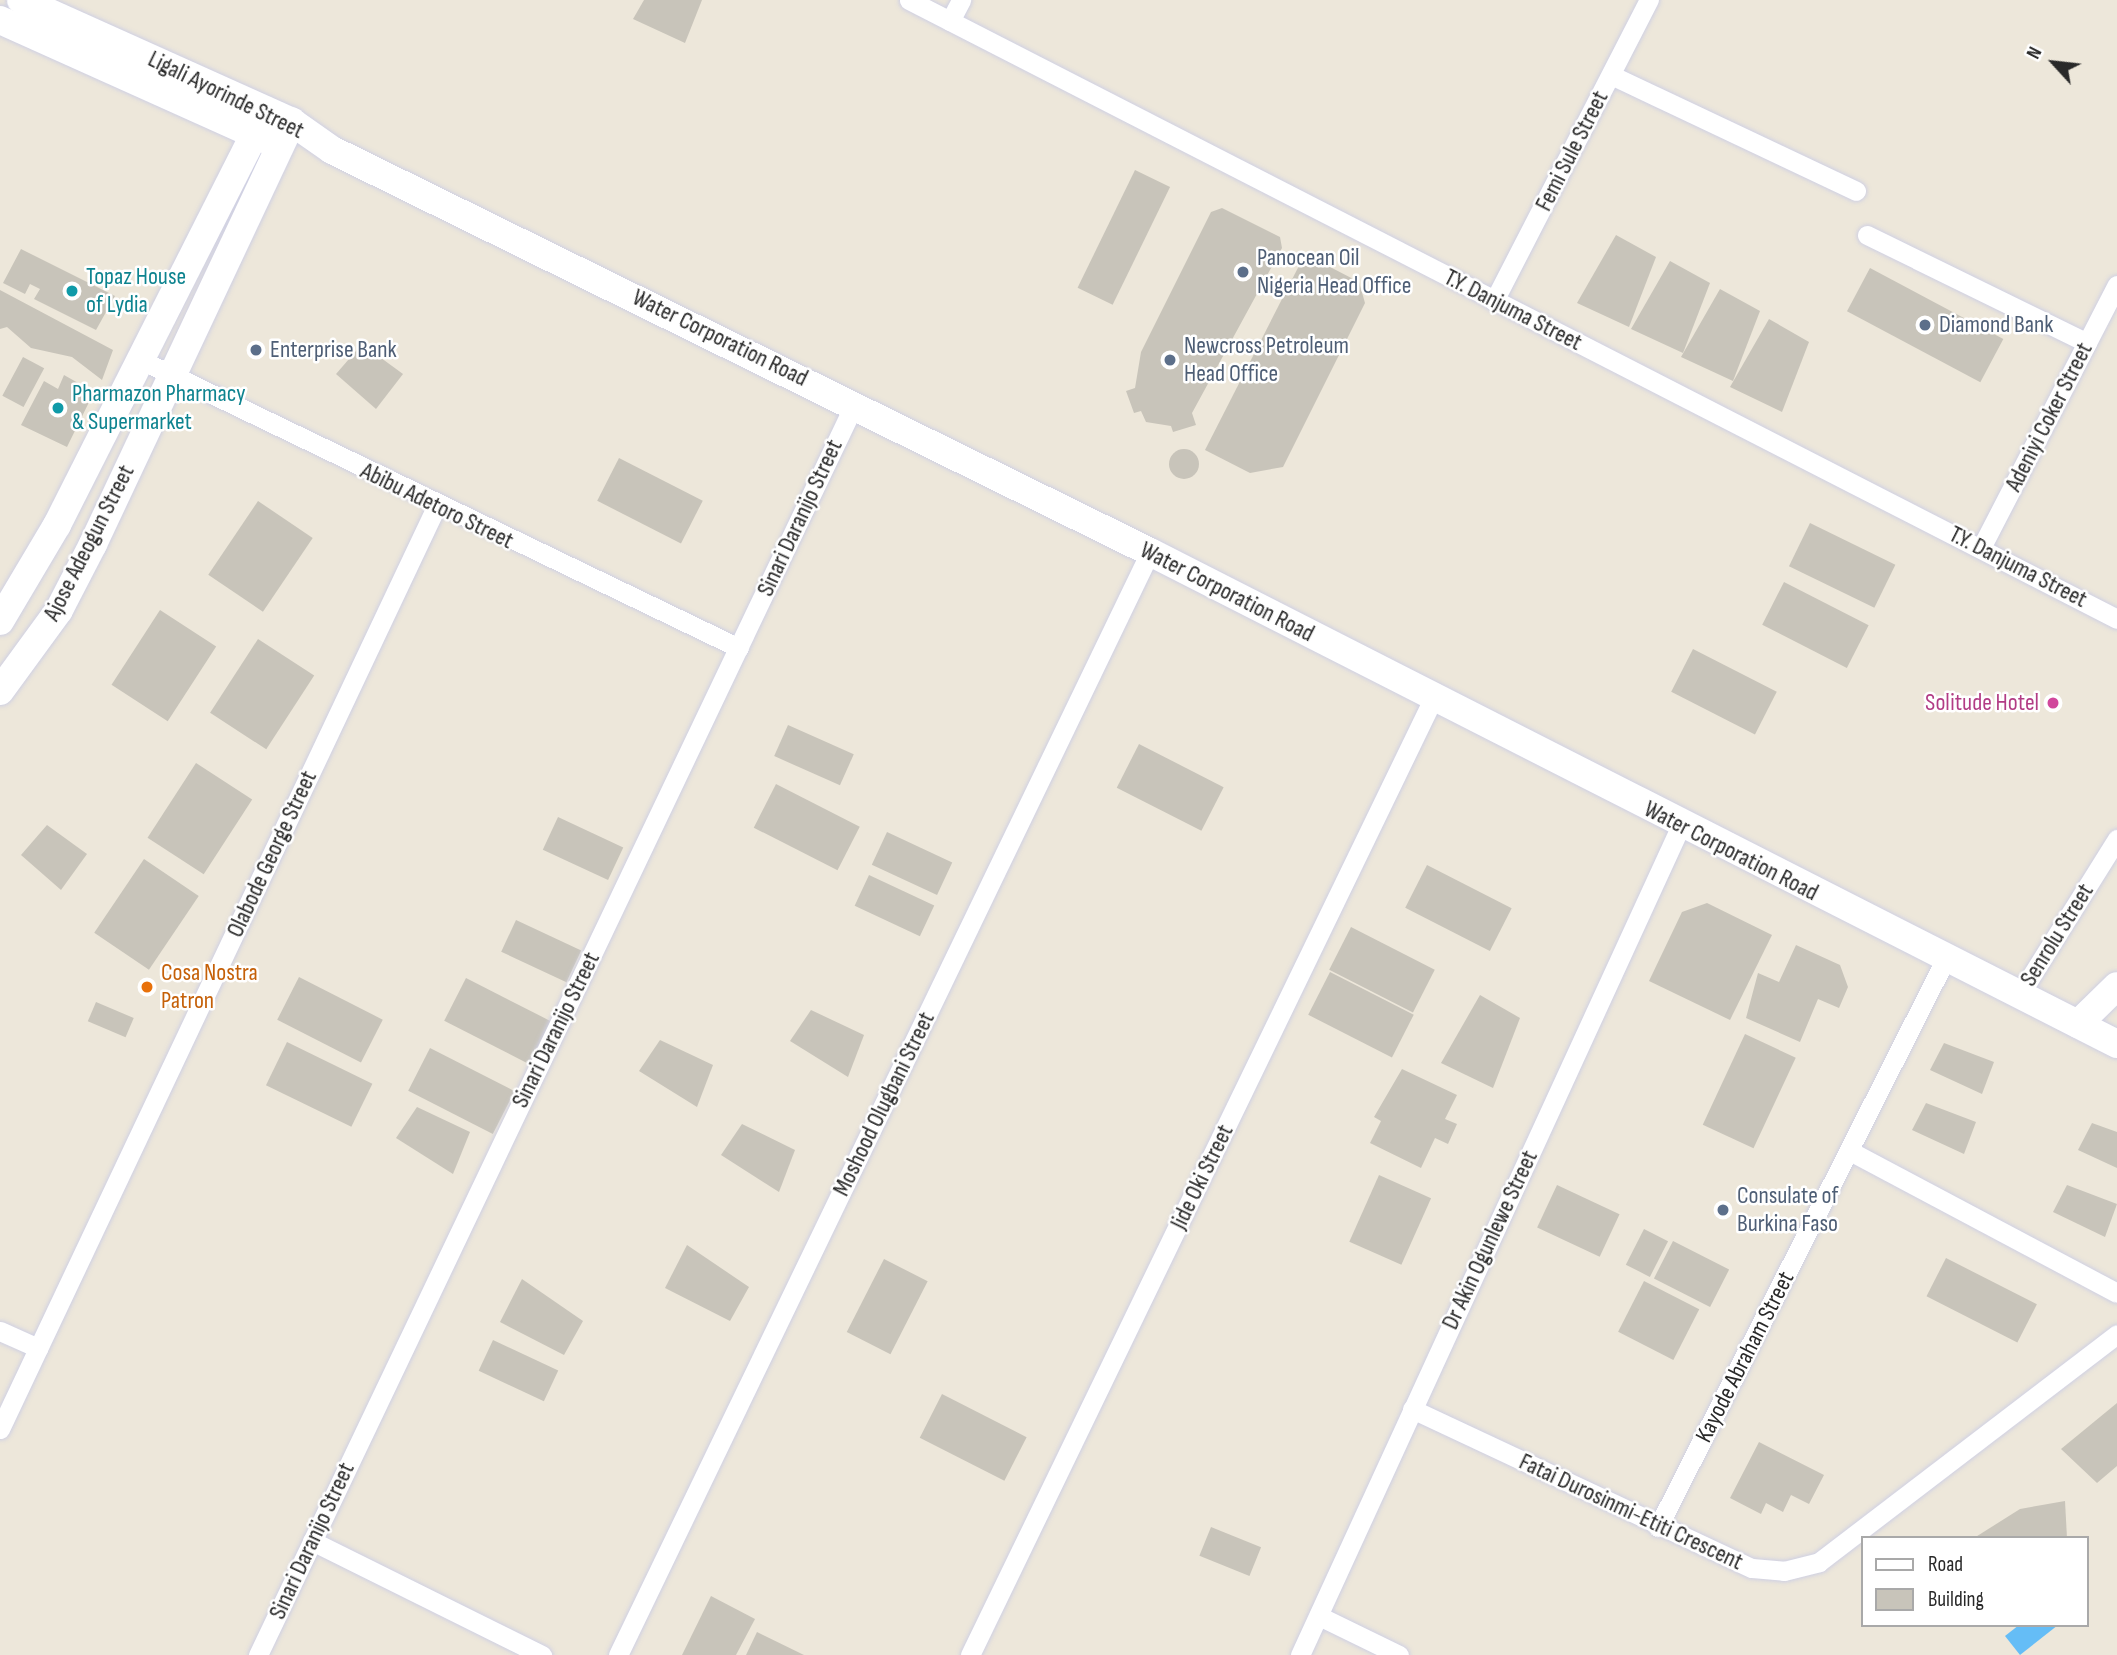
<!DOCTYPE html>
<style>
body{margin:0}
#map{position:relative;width:2117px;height:1655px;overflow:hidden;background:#ede7da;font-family:"Sofia Sans Condensed",sans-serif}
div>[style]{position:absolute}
.water>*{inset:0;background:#65bdf6}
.building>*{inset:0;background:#c8c4ba;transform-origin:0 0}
.round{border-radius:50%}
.roads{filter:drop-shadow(0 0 2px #cfd0e3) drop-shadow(0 0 2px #cfd0e3)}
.street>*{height:19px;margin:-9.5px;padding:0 9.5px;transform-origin:9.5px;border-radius:9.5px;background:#fff}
.secondary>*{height:28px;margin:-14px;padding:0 14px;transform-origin:14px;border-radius:14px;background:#fff}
.dots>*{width:19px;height:19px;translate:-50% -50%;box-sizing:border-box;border:4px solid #fff;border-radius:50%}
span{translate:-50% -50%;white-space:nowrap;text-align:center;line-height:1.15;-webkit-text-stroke:5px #fff;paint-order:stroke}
.street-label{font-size:24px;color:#292929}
.service-label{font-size:24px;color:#4e5e75}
.left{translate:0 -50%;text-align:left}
.culture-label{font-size:24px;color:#0d838f}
.hotel-label{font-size:24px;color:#b23c85}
.right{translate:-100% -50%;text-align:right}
.food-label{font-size:24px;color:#c56008}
.legend{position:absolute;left:1861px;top:1536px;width:228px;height:91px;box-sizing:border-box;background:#fff;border:2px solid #a9a9a9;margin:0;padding:9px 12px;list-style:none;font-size:21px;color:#292929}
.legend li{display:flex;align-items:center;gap:14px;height:35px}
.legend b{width:35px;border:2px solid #a9a9a9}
.north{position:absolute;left:2019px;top:28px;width:70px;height:70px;-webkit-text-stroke:5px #fff;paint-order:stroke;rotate:297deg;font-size:19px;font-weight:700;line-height:28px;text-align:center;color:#292929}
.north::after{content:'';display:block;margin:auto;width:24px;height:32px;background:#292929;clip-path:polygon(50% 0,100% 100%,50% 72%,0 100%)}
</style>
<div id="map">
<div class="water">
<i style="clip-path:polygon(2019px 1625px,2058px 1625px,2020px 1655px,2005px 1636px)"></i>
</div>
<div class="building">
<i style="clip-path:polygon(644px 0,702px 0,685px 43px,633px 19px)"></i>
<i style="left:1135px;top:170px;width:39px;height:131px;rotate:26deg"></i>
<i style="clip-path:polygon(1222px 208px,1280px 237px,1282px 248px,1192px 413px,1196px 425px,1173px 432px,1171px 426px,1146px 422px,1141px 411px,1134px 413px,1126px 391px,1135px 388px,1141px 352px,1211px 212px)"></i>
<i style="clip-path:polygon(1616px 235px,1656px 257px,1629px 327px,1577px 303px)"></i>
<i style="clip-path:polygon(21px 249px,115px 296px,96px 330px,34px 299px,40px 289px,30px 284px,25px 294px,3px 283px)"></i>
<i style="clip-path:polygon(1305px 254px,1359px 282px,1365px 303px,1283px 467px,1250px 473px,1205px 450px)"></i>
<i style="clip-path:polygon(1670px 261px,1710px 283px,1683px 353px,1631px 329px)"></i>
<i style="left:1870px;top:268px;width:151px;height:49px;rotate:28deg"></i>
<i style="clip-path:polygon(1720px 289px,1760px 311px,1733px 381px,1681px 357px)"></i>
<i style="clip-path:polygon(0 290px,113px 350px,102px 380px,72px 357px,31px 348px,7px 327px,0 329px)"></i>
<i style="clip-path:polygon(1769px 319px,1809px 342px,1782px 412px,1730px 387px)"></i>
<i style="clip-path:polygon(362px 344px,403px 374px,376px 409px,336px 374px)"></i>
<i style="left:23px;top:357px;width:24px;height:44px;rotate:28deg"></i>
<i style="clip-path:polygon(64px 375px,94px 392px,67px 447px,21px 425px,44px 381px,58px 389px)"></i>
<i class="round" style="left:1169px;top:449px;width:30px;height:30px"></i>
<i style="left:619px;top:458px;width:94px;height:48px;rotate:27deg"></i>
<i style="left:258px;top:501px;width:66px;height:89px;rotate:34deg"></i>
<i style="left:1810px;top:523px;width:95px;height:48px;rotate:26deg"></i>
<i style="left:1784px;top:582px;width:95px;height:48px;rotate:27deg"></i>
<i style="left:160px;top:610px;width:67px;height:89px;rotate:33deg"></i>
<i style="left:258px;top:639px;width:67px;height:88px;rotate:33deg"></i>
<i style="left:1693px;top:649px;width:94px;height:48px;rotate:27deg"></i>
<i style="left:788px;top:725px;width:72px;height:34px;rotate:24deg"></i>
<i style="left:1139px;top:744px;width:95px;height:49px;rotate:27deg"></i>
<i style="left:196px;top:763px;width:67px;height:89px;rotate:33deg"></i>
<i style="left:776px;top:784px;width:94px;height:49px;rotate:27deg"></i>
<i style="left:558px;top:817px;width:72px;height:36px;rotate:25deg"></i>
<i style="clip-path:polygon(47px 825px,87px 854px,61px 890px,21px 855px)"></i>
<i style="left:887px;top:832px;width:72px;height:36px;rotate:25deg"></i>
<i style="left:144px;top:859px;width:66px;height:89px;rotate:34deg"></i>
<i style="left:1427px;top:865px;width:95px;height:48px;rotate:27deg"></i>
<i style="left:869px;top:875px;width:72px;height:34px;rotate:25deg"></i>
<i style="clip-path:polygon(1707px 903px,1772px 935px,1730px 1020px,1649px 981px,1682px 912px)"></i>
<i style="left:516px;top:920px;width:72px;height:35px;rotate:25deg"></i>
<i style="left:1351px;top:927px;width:94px;height:48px;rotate:27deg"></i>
<i style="clip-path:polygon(1796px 945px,1840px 965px,1848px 987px,1839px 1008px,1818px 999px,1800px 1042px,1746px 1018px,1758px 973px,1779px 982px)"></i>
<i style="left:1330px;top:972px;width:94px;height:48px;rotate:27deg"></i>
<i style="left:299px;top:977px;width:94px;height:48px;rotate:27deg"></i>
<i style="left:466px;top:978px;width:95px;height:48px;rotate:27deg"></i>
<i style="clip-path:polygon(1480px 995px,1520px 1018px,1493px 1088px,1441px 1063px)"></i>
<i style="left:96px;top:1002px;width:41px;height:21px;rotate:23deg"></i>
<i style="clip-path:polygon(811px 1010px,864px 1035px,848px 1077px,790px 1041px)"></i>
<i style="left:1745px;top:1034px;width:56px;height:100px;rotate:25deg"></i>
<i style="clip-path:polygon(660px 1040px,713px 1065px,697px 1107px,639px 1071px)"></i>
<i style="left:287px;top:1042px;width:95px;height:48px;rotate:26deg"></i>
<i style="clip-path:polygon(1944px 1043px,1994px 1062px,1982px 1094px,1930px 1070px)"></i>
<i style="left:430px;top:1048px;width:95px;height:48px;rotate:27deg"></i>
<i style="clip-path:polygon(1402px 1069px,1457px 1095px,1445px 1119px,1457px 1124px,1448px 1144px,1435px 1138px,1421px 1168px,1370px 1143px,1381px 1121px,1374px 1117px)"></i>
<i style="clip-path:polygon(1926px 1103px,1976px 1122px,1964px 1154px,1912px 1130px)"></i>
<i style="clip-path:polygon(417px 1107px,470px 1132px,453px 1174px,396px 1138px)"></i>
<i style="clip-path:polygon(2092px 1123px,2117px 1132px,2117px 1168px,2078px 1150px)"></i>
<i style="clip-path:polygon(742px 1124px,795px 1150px,779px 1192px,721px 1155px)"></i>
<i style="left:1379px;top:1175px;width:57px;height:73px;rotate:24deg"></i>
<i style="left:1557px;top:1185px;width:69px;height:47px;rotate:25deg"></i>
<i style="clip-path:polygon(2067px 1185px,2117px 1204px,2105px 1237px,2053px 1212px)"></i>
<i style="left:1644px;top:1229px;width:27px;height:40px;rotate:27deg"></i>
<i style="left:1673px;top:1241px;width:63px;height:42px;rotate:27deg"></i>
<i style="clip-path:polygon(687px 1245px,749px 1287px,730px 1321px,665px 1288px)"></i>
<i style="left:1946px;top:1258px;width:102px;height:43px;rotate:27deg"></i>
<i style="left:884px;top:1259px;width:49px;height:82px;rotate:27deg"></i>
<i style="clip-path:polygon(522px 1279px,583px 1321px,564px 1355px,500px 1322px)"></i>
<i style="left:1644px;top:1281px;width:62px;height:57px;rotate:27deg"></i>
<i style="left:493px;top:1340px;width:72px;height:34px;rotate:25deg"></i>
<i style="left:942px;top:1394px;width:95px;height:49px;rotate:27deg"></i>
<i style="clip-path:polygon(2117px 1403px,2117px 1466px,2097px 1483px,2061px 1449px)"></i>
<i style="clip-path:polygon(1759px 1442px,1824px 1475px,1809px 1504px,1791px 1495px,1783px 1512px,1766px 1503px,1761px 1514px,1730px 1498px)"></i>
<i style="clip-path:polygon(2065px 1501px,2067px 1538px,1974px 1538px,2020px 1509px)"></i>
<i style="left:1211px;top:1527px;width:54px;height:31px;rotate:22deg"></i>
<i style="clip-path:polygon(711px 1596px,755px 1619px,736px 1655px,682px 1655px)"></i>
<i style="clip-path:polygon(757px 1632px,804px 1655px,746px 1655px)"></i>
</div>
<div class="roads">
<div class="street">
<i style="left:909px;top:0;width:1357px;rotate:27.13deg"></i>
<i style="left:950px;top:21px;width:24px;rotate:-62deg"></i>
<i style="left:1611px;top:75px;width:271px;rotate:25.3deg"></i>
<i style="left:1867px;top:235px;width:245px;rotate:26.1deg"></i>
<i style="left:1494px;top:301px;width:339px;rotate:-62.8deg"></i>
<i style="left:137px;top:358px;width:668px;rotate:25.72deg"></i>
<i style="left:1981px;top:548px;width:296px;rotate:-62.7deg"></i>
<i style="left:2020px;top:994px;width:183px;rotate:-58deg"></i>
<i style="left:1850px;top:1151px;width:302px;rotate:28deg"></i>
<i style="left:0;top:1331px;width:42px;rotate:24.1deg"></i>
<i style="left:1412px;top:1409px;width:375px;rotate:25.1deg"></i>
<i style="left:1752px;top:1568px;width:32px;rotate:5deg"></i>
<i style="left:1784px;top:1571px;width:36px;rotate:-14deg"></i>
<i style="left:1819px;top:1562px;width:375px;rotate:-37.4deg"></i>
<i style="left:0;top:1429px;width:1020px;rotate:-64.69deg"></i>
<i style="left:1658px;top:1527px;width:635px;rotate:-63.15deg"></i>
<i style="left:312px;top:1541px;width:257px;rotate:26.4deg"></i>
<i style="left:1319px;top:1616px;width:89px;rotate:26deg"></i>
<i style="left:258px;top:1655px;width:1385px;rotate:-64.51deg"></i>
<i style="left:618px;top:1655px;width:1225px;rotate:-64.25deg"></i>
<i style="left:970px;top:1655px;width:1062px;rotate:-64.16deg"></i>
<i style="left:1300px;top:1655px;width:913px;rotate:-65.34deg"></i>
</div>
<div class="secondary">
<i style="left:21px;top:0;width:297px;rotate:24.2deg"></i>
<i style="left:292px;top:122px;width:49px;rotate:35deg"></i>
<i style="left:332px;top:150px;width:911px;rotate:26.17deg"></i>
<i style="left:1150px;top:552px;width:1085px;rotate:26.97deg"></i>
<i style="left:0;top:20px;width:297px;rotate:24.2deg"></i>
<i style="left:0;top:621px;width:112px;rotate:-59.3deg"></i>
<i style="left:57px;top:525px;width:464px;rotate:-63.2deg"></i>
<i style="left:0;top:691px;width:100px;rotate:-53.9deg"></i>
<i style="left:59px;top:610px;width:74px;rotate:-62.7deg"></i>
<i style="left:93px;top:544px;width:467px;rotate:-64.8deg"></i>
<i style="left:2078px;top:1024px;width:54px;rotate:-44.3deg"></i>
</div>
</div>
<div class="dots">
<i style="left:1243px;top:272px;background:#5c6f8a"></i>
<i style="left:72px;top:291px;background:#0f9aa8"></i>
<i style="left:1925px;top:325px;background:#5c6f8a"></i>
<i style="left:256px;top:350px;background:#5c6f8a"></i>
<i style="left:1170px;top:360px;background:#5c6f8a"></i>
<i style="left:58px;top:408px;background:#0f9aa8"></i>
<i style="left:2053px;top:703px;background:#d1479c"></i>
<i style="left:147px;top:987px;background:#e8710a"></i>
<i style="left:1723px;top:1210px;background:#5c6f8a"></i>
</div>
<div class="street-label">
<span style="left:226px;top:95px;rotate:26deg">Ligali Ayorinde Street</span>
<span style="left:1572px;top:151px;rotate:-63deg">Femi Sule Street</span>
<span style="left:1513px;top:310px;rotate:27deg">T.Y. Danjuma Street</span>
<span style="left:720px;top:338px;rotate:26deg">Water Corporation Road</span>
<span style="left:2049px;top:417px;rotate:-63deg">Adeniyi Coker Street</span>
<span style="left:437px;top:506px;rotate:26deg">Abibu Adetoro Street</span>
<span style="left:800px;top:518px;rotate:-65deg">Sinari Daranijo Street</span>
<span style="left:89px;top:543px;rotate:-63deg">Ajose Adeogun Street</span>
<span style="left:2018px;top:567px;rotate:27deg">T.Y. Danjuma Street</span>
<span style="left:1227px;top:592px;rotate:27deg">Water Corporation Road</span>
<span style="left:1731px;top:851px;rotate:27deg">Water Corporation Road</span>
<span style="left:272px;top:854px;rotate:-65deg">Olabode George Street</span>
<span style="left:2057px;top:935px;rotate:-58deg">Senrolu Street</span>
<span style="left:556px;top:1030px;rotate:-64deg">Sinari Daranijo Street</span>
<span style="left:884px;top:1104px;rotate:-64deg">Moshood Olugbani Street</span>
<span style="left:1202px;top:1177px;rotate:-64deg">Jide Oki Street</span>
<span style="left:1490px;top:1240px;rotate:-65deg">Dr Akin Ogunlewe Street</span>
<span style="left:1745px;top:1357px;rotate:-63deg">Kayode Abraham Street</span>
<span style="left:1631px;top:1512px;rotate:25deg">Fatai Durosinmi-Etiti Crescent</span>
<span style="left:312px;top:1541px;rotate:-65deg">Sinari Daranijo Street</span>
</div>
<div class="service-label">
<span class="left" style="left:1257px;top:272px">Panocean Oil<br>Nigeria Head Office</span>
<span class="left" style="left:1939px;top:325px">Diamond Bank</span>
<span class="left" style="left:1184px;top:360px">Newcross Petroleum<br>Head Office</span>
<span class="left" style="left:270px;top:350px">Enterprise Bank</span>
<span class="left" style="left:1737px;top:1210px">Consulate of<br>Burkina Faso</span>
</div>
<div class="culture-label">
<span class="left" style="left:86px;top:291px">Topaz House<br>of Lydia</span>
<span class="left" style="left:72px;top:408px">Pharmazon Pharmacy<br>&amp; Supermarket</span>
</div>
<div class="hotel-label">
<span class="right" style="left:2039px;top:703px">Solitude Hotel</span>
</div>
<div class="food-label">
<span class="left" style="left:161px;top:987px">Cosa Nostra<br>Patron</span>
</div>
<ul class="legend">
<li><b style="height:9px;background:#fff"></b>Road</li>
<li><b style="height:19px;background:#c8c4ba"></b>Building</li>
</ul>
<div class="north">N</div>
</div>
